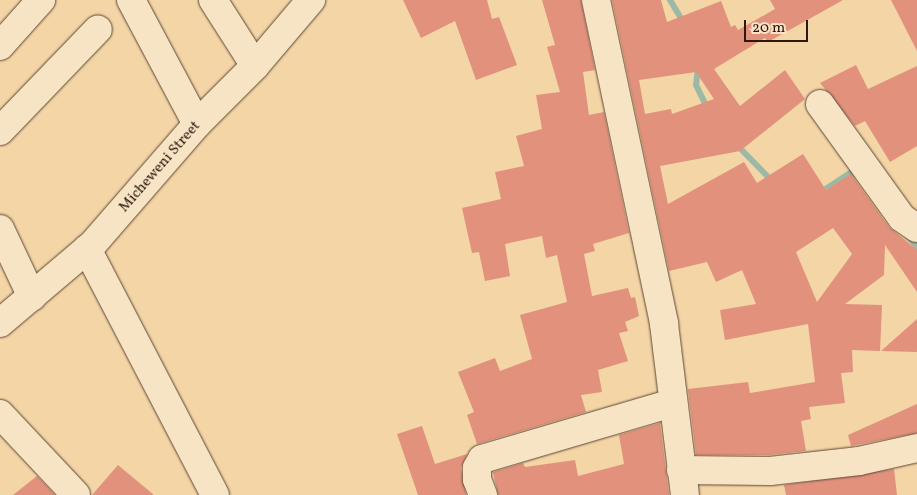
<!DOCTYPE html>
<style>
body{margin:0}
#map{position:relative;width:917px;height:495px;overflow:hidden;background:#f3d5a6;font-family:Vollkorn,serif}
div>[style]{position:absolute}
.stream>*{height:6px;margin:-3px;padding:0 3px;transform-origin:3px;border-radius:3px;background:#9bb9a5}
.building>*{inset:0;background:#e2917d}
.roads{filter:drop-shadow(0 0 1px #5e4634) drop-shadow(0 0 1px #5e4634)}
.minor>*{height:28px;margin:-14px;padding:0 14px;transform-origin:14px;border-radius:14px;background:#f7e4c5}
span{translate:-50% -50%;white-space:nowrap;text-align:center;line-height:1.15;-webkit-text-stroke:5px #f7e4c5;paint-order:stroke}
.street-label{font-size:15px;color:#2d170e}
.scale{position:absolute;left:744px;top:20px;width:64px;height:22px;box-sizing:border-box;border:2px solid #2d170e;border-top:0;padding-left:6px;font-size:15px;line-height:18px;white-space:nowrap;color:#2d170e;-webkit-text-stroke:4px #f7e4c5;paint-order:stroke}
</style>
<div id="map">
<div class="stream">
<i style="left:670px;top:0;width:26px;rotate:59deg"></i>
<i style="left:698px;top:67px;width:18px;rotate:96deg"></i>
<i style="left:696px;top:85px;width:28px;rotate:64deg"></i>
<i style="left:736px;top:144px;width:53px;rotate:45.8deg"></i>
<i style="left:818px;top:194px;width:42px;rotate:-33.3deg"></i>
<i style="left:853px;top:171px;width:6px;rotate:51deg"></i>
<i style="left:907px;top:235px;width:16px;rotate:50deg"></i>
</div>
<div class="building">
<i style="clip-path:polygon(403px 0,487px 0,492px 19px,499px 17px,517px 65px,476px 80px,455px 21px,421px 38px)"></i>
<i style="clip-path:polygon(542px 0,581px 0,595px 70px,583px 72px,589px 115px,604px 112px,629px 233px,593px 244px,595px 251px,584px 254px,592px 296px,628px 288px,631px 298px,635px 297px,639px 316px,625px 322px,628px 331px,619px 333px,628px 361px,598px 370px,602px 392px,581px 395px,586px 412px,477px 444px,467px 415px,474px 412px,458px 372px,495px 358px,500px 371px,532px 359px,520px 315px,567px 302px,557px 255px,546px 258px,542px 236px,505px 244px,510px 276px,485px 281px,479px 252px,472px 253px,462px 208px,501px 199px,495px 172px,524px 166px,516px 136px,542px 129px,536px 95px,560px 92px,547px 47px,555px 45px)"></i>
<i style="clip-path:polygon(evenodd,612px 0,661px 0,667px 22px,721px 1px,731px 27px,735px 25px,738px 30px,775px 9px,770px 0,843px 0,768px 42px,765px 38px,714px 69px,740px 106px,785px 70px,805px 99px,740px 151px,660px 166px,668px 204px,744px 162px,757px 183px,803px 154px,826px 190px,851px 174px,889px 227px,917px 250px,917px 292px,885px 245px,884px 275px,845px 304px,882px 305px,880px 351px,852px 350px,853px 372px,841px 373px,845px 403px,809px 407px,811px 419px,801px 421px,806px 451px,769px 455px,696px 455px,688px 389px,748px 382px,750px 393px,815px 382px,808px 324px,725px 340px,720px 310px,756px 304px,742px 270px,716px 282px,707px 262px,669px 271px,612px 0,696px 72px,714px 99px,672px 114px,671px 109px,645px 114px,639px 80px,696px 72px,612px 0,833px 228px,852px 254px,817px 302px,796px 252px,833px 228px)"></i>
<i style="clip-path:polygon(891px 0,917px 0,917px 51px)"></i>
<i style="clip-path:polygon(856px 65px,868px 89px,917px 66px,917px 146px,890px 162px,865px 121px,855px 126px,820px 83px)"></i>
<i style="clip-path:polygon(917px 319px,917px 352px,881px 351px)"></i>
<i style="clip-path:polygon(917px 404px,917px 433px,851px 446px,848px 435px)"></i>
<i style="clip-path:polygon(660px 423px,669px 495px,498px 495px,493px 472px,523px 463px,525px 467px,575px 460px,578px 476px,624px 464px,619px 435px)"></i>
<i style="clip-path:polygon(422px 426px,435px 464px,467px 454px,461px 468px,466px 495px,418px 495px,397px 434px)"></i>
<i style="clip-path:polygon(118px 465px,154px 495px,92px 495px)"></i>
<i style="clip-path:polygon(894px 469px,897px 495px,786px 495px,784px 485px)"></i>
<i style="clip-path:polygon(37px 476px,55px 495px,13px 495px)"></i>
</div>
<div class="roads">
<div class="minor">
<i style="left:131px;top:0;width:140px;rotate:62deg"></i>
<i style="left:213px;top:0;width:78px;rotate:57.5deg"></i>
<i style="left:596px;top:0;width:331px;rotate:78.1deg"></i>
<i style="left:664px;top:324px;width:172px;rotate:83deg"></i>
<i style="left:0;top:46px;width:62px;rotate:-48.3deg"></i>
<i style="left:820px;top:104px;width:140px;rotate:54.3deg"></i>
<i style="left:902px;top:218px;width:18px;rotate:34deg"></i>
<i style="left:0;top:131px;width:141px;rotate:-46.1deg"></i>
<i style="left:0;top:229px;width:75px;rotate:64.8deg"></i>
<i style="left:87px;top:249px;width:277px;rotate:62.5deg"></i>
<i style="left:0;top:323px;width:121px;rotate:-40.3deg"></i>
<i style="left:92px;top:245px;width:160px;rotate:-49deg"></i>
<i style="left:197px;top:124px;width:82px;rotate:-45deg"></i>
<i style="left:255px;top:66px;width:87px;rotate:-49.7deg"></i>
<i style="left:0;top:414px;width:111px;rotate:46.8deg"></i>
<i style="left:681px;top:470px;width:89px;rotate:0.6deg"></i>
<i style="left:770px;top:471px;width:90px;rotate:-6.4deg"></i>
<i style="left:859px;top:461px;width:59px;rotate:-12.6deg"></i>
<i style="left:483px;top:495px;width:17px;rotate:-111deg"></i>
<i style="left:477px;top:479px;width:11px;rotate:-90deg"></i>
<i style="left:477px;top:468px;width:10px;rotate:-61deg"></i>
<i style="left:482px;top:459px;width:198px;rotate:-16.4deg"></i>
</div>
</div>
<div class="street-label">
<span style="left:160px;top:167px;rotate:-49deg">Micheweni Street</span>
</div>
<div class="scale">20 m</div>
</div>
